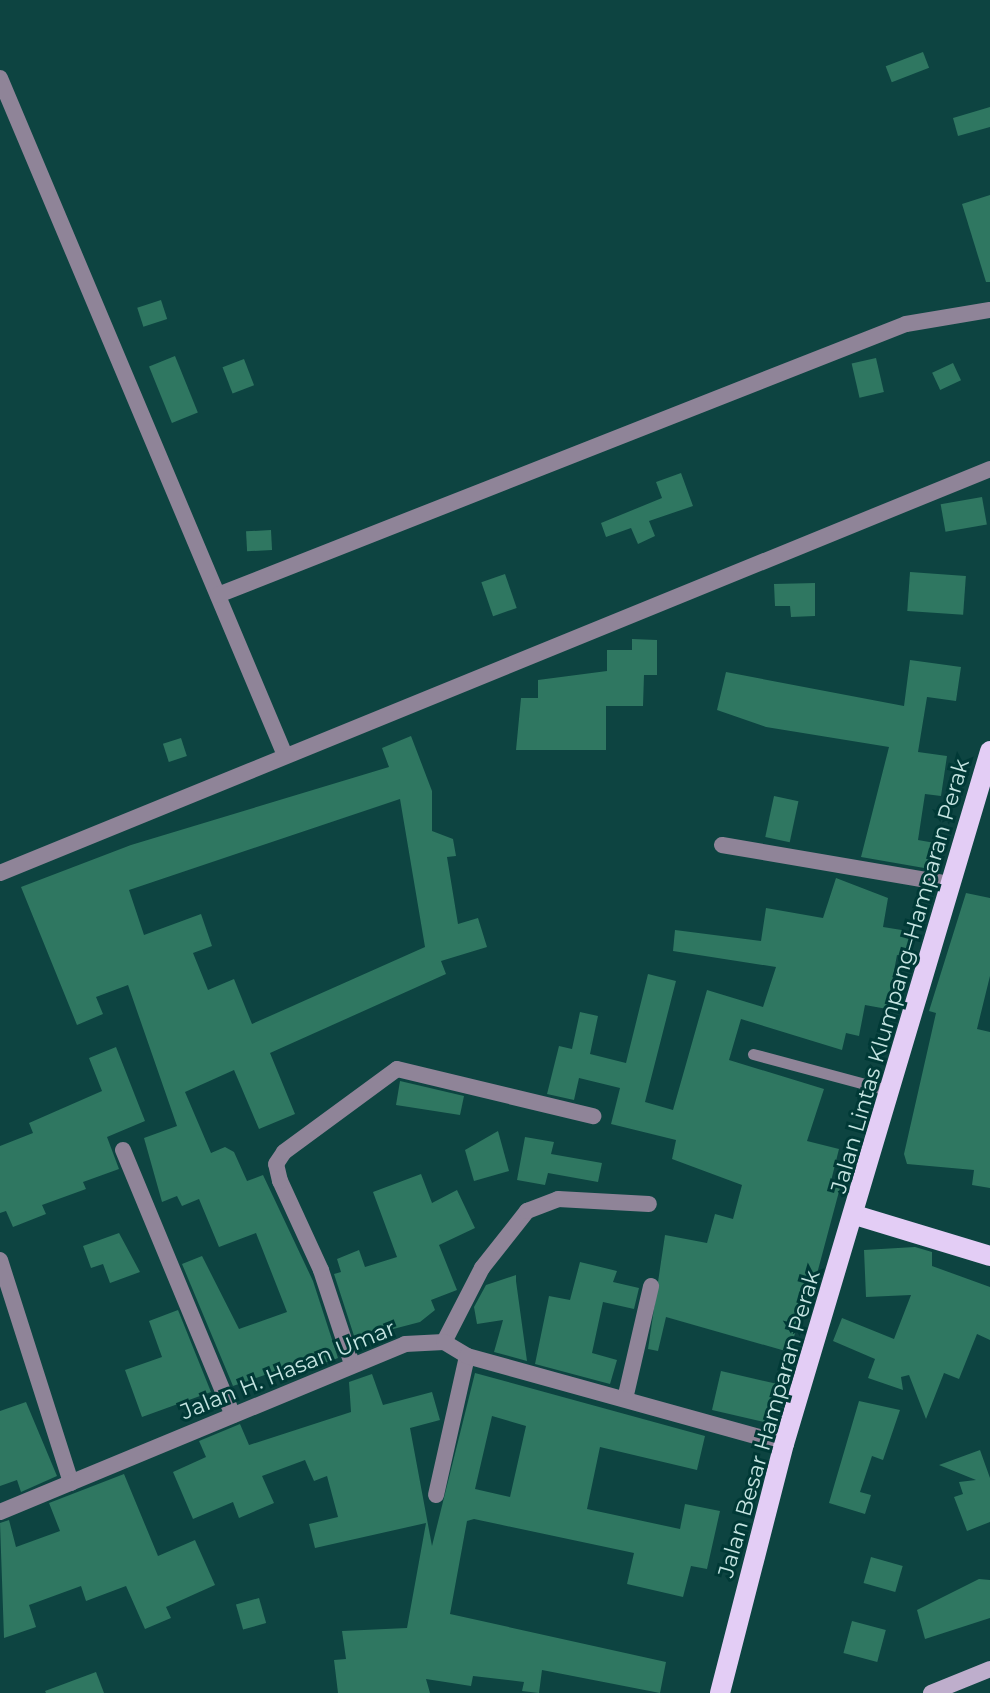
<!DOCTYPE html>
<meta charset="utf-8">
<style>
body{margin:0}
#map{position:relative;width:990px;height:1693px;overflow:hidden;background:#0d4441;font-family:Montserrat,sans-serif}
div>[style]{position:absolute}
.building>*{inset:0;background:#2f7761;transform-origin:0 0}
.lane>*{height:11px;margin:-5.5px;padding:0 5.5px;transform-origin:5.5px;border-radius:5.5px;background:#8f8498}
.street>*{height:16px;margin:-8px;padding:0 8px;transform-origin:8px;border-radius:8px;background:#8f8498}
.secondary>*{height:16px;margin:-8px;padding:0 8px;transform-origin:8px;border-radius:8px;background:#beaecc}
.primary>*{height:20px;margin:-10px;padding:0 10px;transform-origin:10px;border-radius:10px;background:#e3cdf5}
span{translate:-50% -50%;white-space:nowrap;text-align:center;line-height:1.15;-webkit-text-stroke:6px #003936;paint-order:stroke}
.street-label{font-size:22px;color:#c5e5e2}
</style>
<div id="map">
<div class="building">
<i style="left:923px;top:52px;width:17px;height:40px;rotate:69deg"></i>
<i style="clip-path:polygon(990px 107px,990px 127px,958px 136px,953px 118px)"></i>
<i style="clip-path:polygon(990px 195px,990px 282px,986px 282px,962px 204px)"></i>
<i style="left:161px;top:300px;width:20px;height:25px;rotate:72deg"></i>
<i style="left:175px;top:356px;width:61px;height:28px;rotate:68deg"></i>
<i style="left:876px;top:358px;width:35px;height:25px;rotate:77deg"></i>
<i style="left:244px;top:359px;width:28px;height:23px;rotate:69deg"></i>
<i style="left:953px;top:363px;width:19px;height:23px;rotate:65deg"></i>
<i style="clip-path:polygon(681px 473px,693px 506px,649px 521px,655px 536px,638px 544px,631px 528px,606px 537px,601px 523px,662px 498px,656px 482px)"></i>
<i style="left:982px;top:497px;width:28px;height:42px;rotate:80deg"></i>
<i style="left:271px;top:530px;width:20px;height:25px;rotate:87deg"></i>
<i style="left:910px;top:572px;width:56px;height:39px;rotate:4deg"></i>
<i style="left:505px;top:574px;width:36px;height:25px;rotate:71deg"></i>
<i style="clip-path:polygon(815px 583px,815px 616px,791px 617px,790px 606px,775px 606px,774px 584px)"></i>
<i style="clip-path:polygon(632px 639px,657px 640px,657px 675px,644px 675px,643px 706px,606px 706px,606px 750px,516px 750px,521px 698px,538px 698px,538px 680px,607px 671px,607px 650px,632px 650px)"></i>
<i style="clip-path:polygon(910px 660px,961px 667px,956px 701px,927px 697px,918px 752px,947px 756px,941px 796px,925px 794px,918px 840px,935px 843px,930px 869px,861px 857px,889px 747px,766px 727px,717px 710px,726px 672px,904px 706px)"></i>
<i style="clip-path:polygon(evenodd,411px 736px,432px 791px,432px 831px,453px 839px,456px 856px,447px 857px,458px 924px,478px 918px,487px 947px,441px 961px,446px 974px,270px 1053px,295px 1114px,259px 1129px,234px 1070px,185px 1092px,211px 1153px,225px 1147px,234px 1152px,247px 1181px,263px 1175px,313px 1281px,338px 1358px,322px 1364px,319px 1356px,233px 1386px,182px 1264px,202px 1256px,239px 1329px,287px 1312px,256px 1233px,219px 1247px,199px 1199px,182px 1206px,177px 1196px,162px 1202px,144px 1138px,177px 1126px,128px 985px,96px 997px,103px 1014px,77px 1025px,21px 887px,131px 845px,389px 767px,382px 748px,411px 736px,400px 799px,425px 947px,252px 1024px,234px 979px,208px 990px,193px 953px,212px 946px,201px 914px,144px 935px,129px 890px,400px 799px)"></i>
<i style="left:181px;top:738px;width:19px;height:19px;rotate:72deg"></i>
<i style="left:774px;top:796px;width:25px;height:42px;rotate:12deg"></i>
<i style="clip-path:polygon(836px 878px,888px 898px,883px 927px,914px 932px,911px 957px,897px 955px,887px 1009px,865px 1005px,859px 1036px,846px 1033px,842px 1050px,741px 1019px,729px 1060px,824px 1089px,807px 1141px,839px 1149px,831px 1181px,841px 1184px,810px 1300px,798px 1301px,805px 1303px,789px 1352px,666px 1317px,658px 1351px,648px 1349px,665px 1235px,707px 1243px,715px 1214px,733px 1219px,742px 1185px,672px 1159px,676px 1140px,611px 1124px,620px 1088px,579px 1078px,574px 1100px,547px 1094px,559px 1046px,572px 1049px,580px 1012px,598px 1016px,590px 1054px,626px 1063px,648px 974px,676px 981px,645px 1102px,673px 1110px,707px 990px,763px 1007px,776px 967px,673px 951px,675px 930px,761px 941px,766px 908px,823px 918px)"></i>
<i style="clip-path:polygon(966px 893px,990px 898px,990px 976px,977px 1029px,990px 1032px,990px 1188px,972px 1185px,974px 1170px,907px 1164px,904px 1154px,936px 1013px,929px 1011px)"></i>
<i style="clip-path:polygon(116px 1047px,145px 1121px,107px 1137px,119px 1169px,83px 1182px,86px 1189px,42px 1205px,46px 1214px,13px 1227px,6px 1211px,0 1213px,0 1146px,33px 1133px,29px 1123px,102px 1091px,89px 1058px)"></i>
<i style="clip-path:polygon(400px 1081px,464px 1096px,460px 1115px,396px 1105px)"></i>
<i style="clip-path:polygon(498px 1131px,509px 1171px,474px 1181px,465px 1150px)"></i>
<i style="clip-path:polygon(525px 1137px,554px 1142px,551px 1154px,602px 1163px,598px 1182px,548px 1173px,545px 1185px,517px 1180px)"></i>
<i style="clip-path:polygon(421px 1174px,432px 1203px,457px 1190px,475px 1228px,439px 1245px,457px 1290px,431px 1300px,435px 1310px,420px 1322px,355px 1339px,334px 1274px,341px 1272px,337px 1259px,359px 1250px,365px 1267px,397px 1257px,373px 1192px)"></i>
<i style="clip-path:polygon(119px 1233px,140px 1272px,110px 1283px,103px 1264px,91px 1268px,83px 1246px)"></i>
<i style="clip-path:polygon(915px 1247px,932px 1252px,932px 1266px,990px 1287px,990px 1340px,977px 1334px,959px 1379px,944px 1373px,926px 1419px,909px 1375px,901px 1377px,903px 1390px,868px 1378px,875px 1359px,833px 1341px,842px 1318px,894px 1339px,911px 1295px,866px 1297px,864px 1250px)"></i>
<i style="clip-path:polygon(580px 1262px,617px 1271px,613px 1282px,639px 1288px,634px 1309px,603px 1302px,592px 1353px,617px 1360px,610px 1384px,535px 1364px,549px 1296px,570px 1300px)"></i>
<i style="clip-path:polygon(516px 1275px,516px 1281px,527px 1361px,494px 1352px,503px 1320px,477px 1324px,474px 1307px,486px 1285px)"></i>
<i style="clip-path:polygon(178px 1310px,211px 1392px,142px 1417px,125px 1370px,162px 1357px,149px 1321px)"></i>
<i style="left:721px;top:1371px;width:57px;height:40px;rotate:13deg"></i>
<i style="clip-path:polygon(evenodd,475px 1373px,705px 1436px,697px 1470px,600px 1447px,587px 1509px,680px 1529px,685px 1504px,720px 1511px,707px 1569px,691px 1566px,683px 1597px,627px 1584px,634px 1553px,474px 1519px,467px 1521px,450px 1614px,666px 1662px,660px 1693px,542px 1670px,539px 1693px,522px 1691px,524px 1682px,473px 1676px,471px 1686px,426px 1679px,430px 1693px,338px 1693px,334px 1660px,346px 1659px,342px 1631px,407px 1628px,426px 1523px,315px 1548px,309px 1524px,338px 1517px,327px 1476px,314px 1481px,305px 1460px,262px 1476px,274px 1503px,239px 1518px,233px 1502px,193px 1519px,173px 1472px,206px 1457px,199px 1441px,240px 1424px,249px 1445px,351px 1412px,349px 1382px,372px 1374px,383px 1405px,432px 1392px,440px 1420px,410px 1428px,432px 1546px,475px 1373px,492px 1416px,526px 1426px,510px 1497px,475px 1489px,492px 1416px)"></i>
<i style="clip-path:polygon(859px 1401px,900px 1410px,883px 1460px,872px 1456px,860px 1492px,871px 1495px,865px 1514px,829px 1503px)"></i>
<i style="clip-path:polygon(26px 1402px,57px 1476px,21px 1492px,17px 1480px,0 1486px,0 1411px)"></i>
<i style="clip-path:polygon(980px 1450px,990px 1478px,990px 1522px,967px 1531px,954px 1497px,963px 1494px,959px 1482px,976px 1480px,939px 1465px)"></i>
<i style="clip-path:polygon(124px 1474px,158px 1556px,195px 1540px,215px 1585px,166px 1607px,171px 1618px,145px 1629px,126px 1586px,86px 1601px,81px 1586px,29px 1605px,36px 1627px,4px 1638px,0 1523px,9px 1520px,16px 1547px,60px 1531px,49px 1503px)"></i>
<i style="left:871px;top:1557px;width:33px;height:27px;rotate:16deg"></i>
<i style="clip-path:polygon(979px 1579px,990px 1580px,990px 1618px,925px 1639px,917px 1610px)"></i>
<i style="left:259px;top:1598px;width:26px;height:24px;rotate:74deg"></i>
<i style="left:852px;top:1621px;width:35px;height:33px;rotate:15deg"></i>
<i style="clip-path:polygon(96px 1672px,104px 1693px,46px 1693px,45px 1691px)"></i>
</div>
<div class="lane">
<i style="left:753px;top:1054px;width:143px;rotate:15deg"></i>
</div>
<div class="street">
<i style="left:0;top:78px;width:732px;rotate:67.18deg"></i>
<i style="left:218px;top:595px;width:739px;rotate:-21.5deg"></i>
<i style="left:906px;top:324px;width:85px;rotate:-9.5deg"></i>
<i style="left:722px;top:845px;width:232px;rotate:9.7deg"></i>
<i style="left:0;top:873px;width:1069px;rotate:-22.2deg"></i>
<i style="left:123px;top:1150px;width:287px;rotate:67.5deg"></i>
<i style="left:0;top:1260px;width:234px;rotate:72.3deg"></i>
<i style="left:444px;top:1342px;width:83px;rotate:-62.8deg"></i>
<i style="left:482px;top:1268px;width:73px;rotate:-51.7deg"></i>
<i style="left:527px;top:1211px;width:33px;rotate:-21deg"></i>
<i style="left:558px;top:1199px;width:91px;rotate:3.1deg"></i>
<i style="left:352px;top:1364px;width:99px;rotate:-108.3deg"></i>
<i style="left:321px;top:1270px;width:98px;rotate:-114.7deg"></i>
<i style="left:280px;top:1181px;width:17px;rotate:-103deg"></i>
<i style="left:276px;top:1164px;width:14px;rotate:-56deg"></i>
<i style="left:284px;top:1152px;width:140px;rotate:-36.3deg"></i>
<i style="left:397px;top:1069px;width:202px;rotate:13.5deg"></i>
<i style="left:625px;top:1399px;width:116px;rotate:-77deg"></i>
<i style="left:436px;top:1495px;width:142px;rotate:-77.4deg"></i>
<i style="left:0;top:1512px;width:438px;rotate:-22.5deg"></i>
<i style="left:405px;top:1344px;width:39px;rotate:-3deg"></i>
<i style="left:444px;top:1342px;width:27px;rotate:31deg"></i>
<i style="left:467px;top:1356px;width:329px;rotate:15.5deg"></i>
</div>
<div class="secondary">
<i style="left:931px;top:1693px;width:64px;rotate:-22.1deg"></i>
</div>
<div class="primary">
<i style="left:855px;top:1215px;width:141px;rotate:16.9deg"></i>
<i style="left:720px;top:1693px;width:257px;rotate:-75.6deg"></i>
<i style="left:784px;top:1444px;width:723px;rotate:-73.44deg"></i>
</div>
<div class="street-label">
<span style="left:900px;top:976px;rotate:-74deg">Jalan Lintas Klumpang–Hamparan Perak</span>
<span style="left:288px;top:1370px;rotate:-22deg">Jalan H. Hasan Umar</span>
<span style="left:769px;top:1424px;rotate:-74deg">Jalan Besar Hamparan Perak</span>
</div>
</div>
